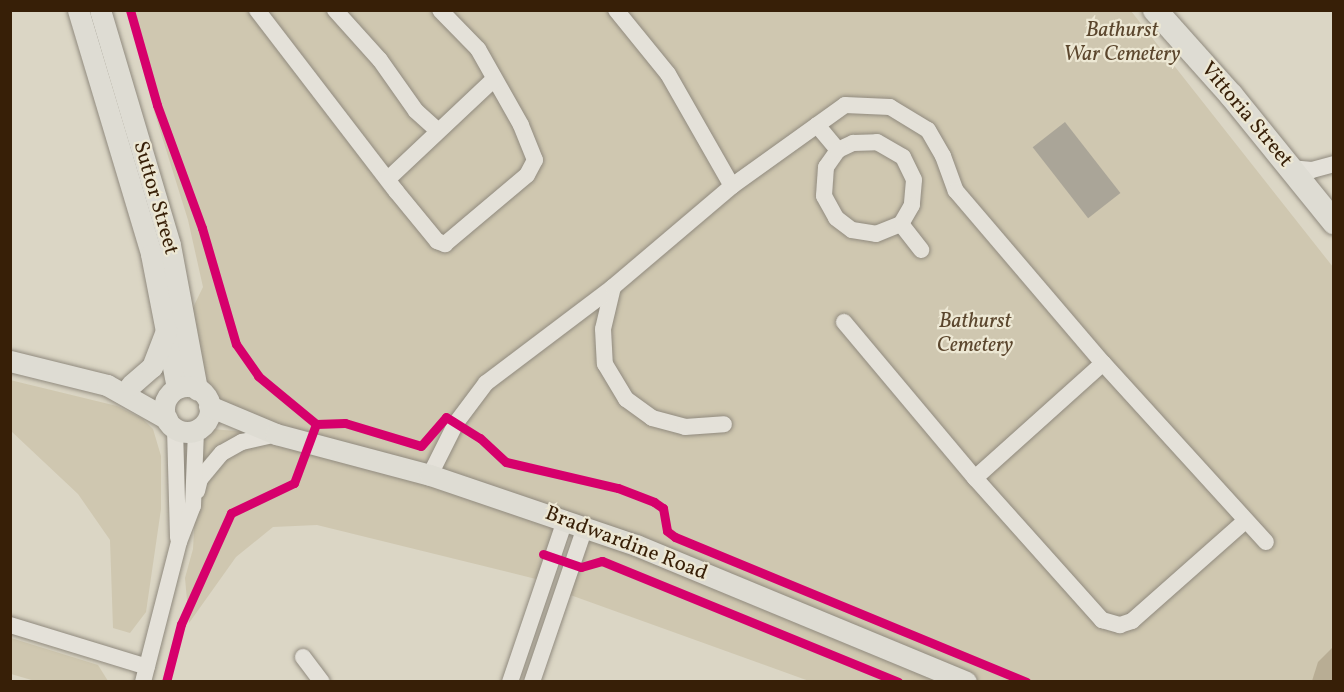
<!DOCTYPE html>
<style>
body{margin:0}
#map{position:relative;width:1344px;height:692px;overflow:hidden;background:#dbd6c5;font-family:Vollkorn,serif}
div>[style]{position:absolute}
.green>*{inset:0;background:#cfc7b0}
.water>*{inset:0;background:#b8ad94}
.building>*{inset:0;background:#aaa598;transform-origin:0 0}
.roads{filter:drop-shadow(0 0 2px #908a7e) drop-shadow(0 0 2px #908a7e)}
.minor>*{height:16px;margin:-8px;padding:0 8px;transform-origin:8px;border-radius:8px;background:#e4e1d9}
.major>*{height:21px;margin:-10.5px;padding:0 10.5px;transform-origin:10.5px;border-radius:10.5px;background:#dedcd3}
.major>.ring{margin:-10.5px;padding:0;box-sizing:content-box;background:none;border:21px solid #dedcd3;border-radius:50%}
.highway>*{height:24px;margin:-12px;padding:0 12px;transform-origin:12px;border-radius:12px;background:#dedcd3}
.cycleway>*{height:9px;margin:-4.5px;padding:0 4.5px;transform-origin:4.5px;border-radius:4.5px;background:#d6006c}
span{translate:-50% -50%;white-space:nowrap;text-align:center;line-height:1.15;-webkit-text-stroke:4.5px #ede8d4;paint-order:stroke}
.park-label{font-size:21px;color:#5b462d;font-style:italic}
.street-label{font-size:21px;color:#371f07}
.frame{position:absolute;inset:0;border:12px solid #371f07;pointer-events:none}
</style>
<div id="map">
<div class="green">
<i style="clip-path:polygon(133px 11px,1131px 11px,1333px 267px,1333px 681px,809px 681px,562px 592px,585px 527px,565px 520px,544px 581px,317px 525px,273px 527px,236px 557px,189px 623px,185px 578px,193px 549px,200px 428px,272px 434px,202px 393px,187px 320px,203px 287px,188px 220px,154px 111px)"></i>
<i style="clip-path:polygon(10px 380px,117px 406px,143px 419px,153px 429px,161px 456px,161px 509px,146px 612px,130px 633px,113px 628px,110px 540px,78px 494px,11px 431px)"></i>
<i style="clip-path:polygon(11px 638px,98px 665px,108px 681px,35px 681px,11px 674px)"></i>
</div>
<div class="water">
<i style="clip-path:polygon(1333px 647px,1333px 681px,1312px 681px,1318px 662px)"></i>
</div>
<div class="building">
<i style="left:1065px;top:122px;width:90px;height:41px;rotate:52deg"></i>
</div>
<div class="roads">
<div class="minor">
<i style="left:257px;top:10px;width:228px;rotate:52.5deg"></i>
<i style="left:396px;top:191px;width:65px;rotate:50.6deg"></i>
<i style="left:437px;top:241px;width:9px;rotate:21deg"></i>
<i style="left:445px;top:244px;width:107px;rotate:-40.1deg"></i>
<i style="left:527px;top:175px;width:17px;rotate:-62deg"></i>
<i style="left:535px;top:160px;width:38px;rotate:-112deg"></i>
<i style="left:521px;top:125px;width:87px;rotate:-119.5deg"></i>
<i style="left:478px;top:49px;width:54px;rotate:-134.3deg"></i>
<i style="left:335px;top:10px;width:67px;rotate:48deg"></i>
<i style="left:380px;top:60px;width:62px;rotate:54.8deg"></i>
<i style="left:416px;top:111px;width:28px;rotate:42deg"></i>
<i style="left:616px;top:10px;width:82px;rotate:50.9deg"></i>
<i style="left:668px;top:74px;width:129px;rotate:60.3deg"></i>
<i style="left:817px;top:125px;width:33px;rotate:50deg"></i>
<i style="left:838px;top:150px;width:21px;rotate:125deg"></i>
<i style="left:826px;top:167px;width:29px;rotate:94deg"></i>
<i style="left:824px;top:196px;width:25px;rotate:61deg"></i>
<i style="left:836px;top:218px;width:20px;rotate:37deg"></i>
<i style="left:852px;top:230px;width:24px;rotate:9deg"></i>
<i style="left:876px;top:234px;width:27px;rotate:-22deg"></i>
<i style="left:838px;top:150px;width:17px;rotate:-25deg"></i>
<i style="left:853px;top:143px;width:24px;rotate:-2deg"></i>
<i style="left:877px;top:142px;width:30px;rotate:30deg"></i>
<i style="left:903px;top:157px;width:25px;rotate:64deg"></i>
<i style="left:914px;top:180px;width:25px;rotate:95deg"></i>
<i style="left:912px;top:205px;width:22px;rotate:120deg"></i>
<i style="left:901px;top:224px;width:33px;rotate:52deg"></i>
<i style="left:1290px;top:168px;width:22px;rotate:5deg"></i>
<i style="left:1312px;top:170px;width:23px;rotate:-15deg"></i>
<i style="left:388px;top:179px;width:146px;rotate:-43.3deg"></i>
<i style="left:613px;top:287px;width:43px;rotate:103.4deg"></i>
<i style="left:603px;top:329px;width:35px;rotate:87deg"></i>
<i style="left:605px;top:364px;width:41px;rotate:59deg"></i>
<i style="left:626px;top:399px;width:32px;rotate:36deg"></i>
<i style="left:652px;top:418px;width:34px;rotate:15deg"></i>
<i style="left:685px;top:427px;width:39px;rotate:-4deg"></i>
<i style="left:844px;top:322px;width:204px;rotate:50deg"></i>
<i style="left:975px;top:478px;width:191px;rotate:48.2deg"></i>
<i style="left:1102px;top:620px;width:19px;rotate:16deg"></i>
<i style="left:1120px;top:625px;width:13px;rotate:-18deg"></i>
<i style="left:1132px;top:621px;width:151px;rotate:-41.5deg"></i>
<i style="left:175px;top:429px;width:109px;rotate:88.4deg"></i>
<i style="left:430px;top:475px;width:58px;rotate:-63.4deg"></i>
<i style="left:456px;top:423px;width:50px;rotate:-53.1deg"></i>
<i style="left:486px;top:383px;width:159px;rotate:-37.1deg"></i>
<i style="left:613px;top:287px;width:156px;rotate:-40.3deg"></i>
<i style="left:732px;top:186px;width:139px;rotate:-35.6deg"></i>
<i style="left:845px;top:105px;width:45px;rotate:2.5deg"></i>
<i style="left:890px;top:107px;width:44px;rotate:31.2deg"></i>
<i style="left:928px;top:130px;width:30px;rotate:60deg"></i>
<i style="left:943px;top:156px;width:37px;rotate:70deg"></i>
<i style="left:956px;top:191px;width:226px;rotate:49.5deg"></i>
<i style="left:1103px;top:363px;width:242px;rotate:47.7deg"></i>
<i style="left:975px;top:478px;width:172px;rotate:-41.9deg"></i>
<i style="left:197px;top:491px;width:12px;rotate:-76deg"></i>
<i style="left:200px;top:479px;width:34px;rotate:-50deg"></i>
<i style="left:222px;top:453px;width:23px;rotate:-29deg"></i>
<i style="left:242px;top:442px;width:35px;rotate:-13deg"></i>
<i style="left:10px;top:625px;width:143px;rotate:17deg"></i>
<i style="left:303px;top:657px;width:31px;rotate:53deg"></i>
<i style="left:143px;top:682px;width:145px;rotate:-75.6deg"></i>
<i style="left:179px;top:542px;width:39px;rotate:-69deg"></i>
<i style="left:193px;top:506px;width:76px;rotate:-87.7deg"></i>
<i style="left:510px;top:682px;width:171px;rotate:-71.2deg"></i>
<i style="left:532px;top:682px;width:164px;rotate:-71.1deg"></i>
</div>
<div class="major">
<i style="left:78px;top:10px;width:255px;rotate:73.3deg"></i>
<i style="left:151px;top:254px;width:136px;rotate:79deg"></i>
<i style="left:100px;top:10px;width:245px;rotate:73.4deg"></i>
<i style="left:170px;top:245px;width:147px;rotate:79.4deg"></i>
<i style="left:10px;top:361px;width:100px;rotate:13.9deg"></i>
<i style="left:107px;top:385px;width:69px;rotate:29.5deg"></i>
<i style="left:131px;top:385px;width:28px;rotate:-41deg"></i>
<i style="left:152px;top:367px;width:40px;rotate:-69deg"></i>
<i class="ring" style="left:164px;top:386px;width:25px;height:25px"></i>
<i style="left:209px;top:406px;width:73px;rotate:22.7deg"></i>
<i style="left:276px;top:434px;width:159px;rotate:14.9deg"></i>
<i style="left:430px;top:475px;width:218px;rotate:18.8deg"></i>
<i style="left:636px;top:545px;width:357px;rotate:22.5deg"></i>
</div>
<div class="highway">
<i style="left:1155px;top:10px;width:114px;rotate:48.2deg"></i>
<i style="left:1231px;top:95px;width:164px;rotate:51deg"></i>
</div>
</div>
<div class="cycleway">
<i style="left:130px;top:10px;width:99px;rotate:74.1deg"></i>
<i style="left:157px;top:105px;width:131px;rotate:69.9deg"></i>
<i style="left:202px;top:228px;width:121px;rotate:73.7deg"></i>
<i style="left:236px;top:344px;width:39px;rotate:55deg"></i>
<i style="left:258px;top:376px;width:75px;rotate:39.6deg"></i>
<i style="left:316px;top:424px;width:63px;rotate:110.4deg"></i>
<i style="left:294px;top:483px;width:70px;rotate:154.5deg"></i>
<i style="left:231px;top:513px;width:122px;rotate:114.2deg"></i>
<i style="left:181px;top:624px;width:60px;rotate:104.5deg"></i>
<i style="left:316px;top:424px;width:29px;rotate:-2deg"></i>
<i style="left:345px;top:423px;width:79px;rotate:16.8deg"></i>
<i style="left:421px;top:446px;width:38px;rotate:-49deg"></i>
<i style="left:446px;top:417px;width:40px;rotate:32deg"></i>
<i style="left:480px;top:438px;width:35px;rotate:43deg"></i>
<i style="left:506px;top:462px;width:115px;rotate:13.1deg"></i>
<i style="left:618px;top:488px;width:39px;rotate:21deg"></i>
<i style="left:654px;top:502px;width:11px;rotate:34deg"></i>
<i style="left:663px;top:508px;width:23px;rotate:80deg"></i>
<i style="left:667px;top:531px;width:10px;rotate:37deg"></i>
<i style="left:675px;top:537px;width:380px;rotate:22.4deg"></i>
<i style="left:543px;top:554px;width:40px;rotate:18.9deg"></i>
<i style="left:581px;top:567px;width:22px;rotate:-16deg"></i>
<i style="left:602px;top:561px;width:320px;rotate:22.2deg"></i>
</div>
<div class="park-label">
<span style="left:1122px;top:43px">Bathurst<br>War Cemetery</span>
<span style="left:975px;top:334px">Bathurst<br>Cemetery</span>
</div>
<div class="street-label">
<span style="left:1246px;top:115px;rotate:50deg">Vittoria Street</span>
<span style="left:155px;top:198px;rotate:74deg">Suttor Street</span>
<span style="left:626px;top:544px;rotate:21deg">Bradwardine Road</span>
</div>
<div class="frame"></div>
</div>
